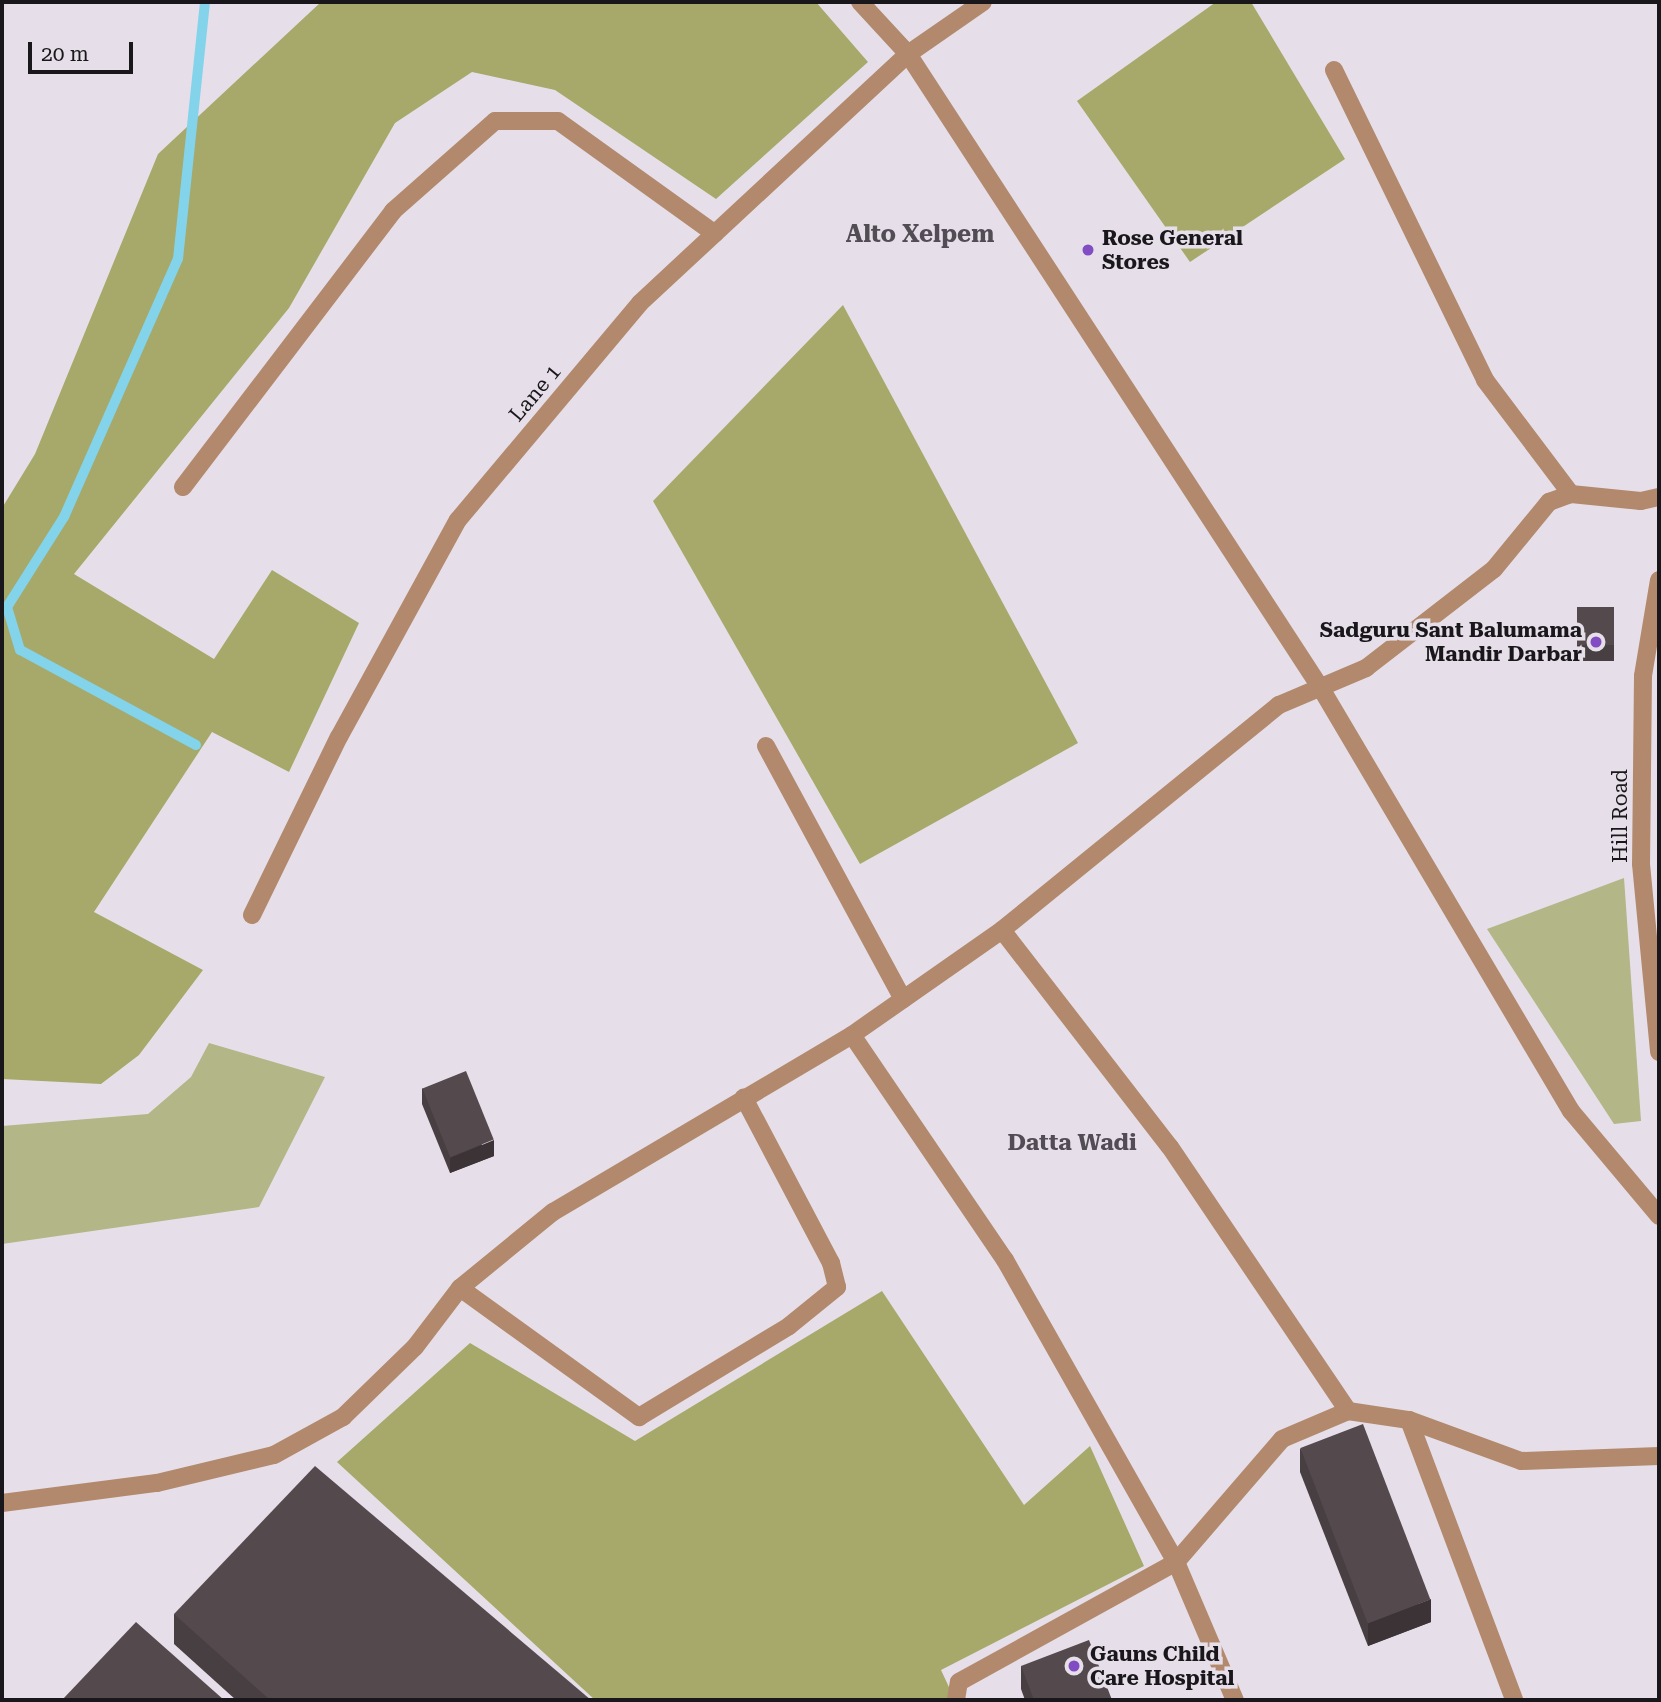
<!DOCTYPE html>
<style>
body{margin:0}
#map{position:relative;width:1661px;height:1702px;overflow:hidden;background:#e6dfe9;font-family:"Roboto Serif",serif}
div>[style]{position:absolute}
.green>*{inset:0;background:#b3b686}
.forest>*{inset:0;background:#a6a96a}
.stream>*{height:10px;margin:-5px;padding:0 5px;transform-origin:5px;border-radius:5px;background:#83d3eb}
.minor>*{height:18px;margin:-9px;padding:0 9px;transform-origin:9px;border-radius:9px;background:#b2896c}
.wall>*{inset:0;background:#483f42;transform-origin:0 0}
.shaded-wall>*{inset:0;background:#3b3336}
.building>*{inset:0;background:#54494d;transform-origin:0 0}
.dots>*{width:19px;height:19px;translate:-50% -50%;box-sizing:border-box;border:4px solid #e6dfe9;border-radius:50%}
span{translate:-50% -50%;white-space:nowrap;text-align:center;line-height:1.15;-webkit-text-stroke:7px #e6dfe9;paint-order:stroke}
.poi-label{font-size:21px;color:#19171b;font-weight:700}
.left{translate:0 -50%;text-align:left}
.right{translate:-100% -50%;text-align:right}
.street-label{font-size:21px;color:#19171b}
.neighbourhood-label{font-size:23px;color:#524c55;font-weight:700}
.quarter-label{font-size:24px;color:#524c55;font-weight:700}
.frame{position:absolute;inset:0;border:4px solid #19171b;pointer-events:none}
.scale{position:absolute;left:28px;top:42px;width:105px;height:32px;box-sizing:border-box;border:4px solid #19171b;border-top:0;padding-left:9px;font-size:21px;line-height:24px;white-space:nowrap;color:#19171b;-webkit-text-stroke:5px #e6dfe9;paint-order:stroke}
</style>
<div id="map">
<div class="green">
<i style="clip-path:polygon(1624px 878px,1641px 1121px,1614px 1124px,1487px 929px)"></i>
<i style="clip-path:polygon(209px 1043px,325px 1077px,259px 1207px,2px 1244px,2px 1126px,148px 1114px,191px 1077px)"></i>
</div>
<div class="forest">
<i style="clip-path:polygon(321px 2px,816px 2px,868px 62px,716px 199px,555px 90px,472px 72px,395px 123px,289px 308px,74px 574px,214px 659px,272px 570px,359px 623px,289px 772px,212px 732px,94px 912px,203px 970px,139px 1055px,101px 1084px,2px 1079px,2px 508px,35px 454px,158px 154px)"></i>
<i style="clip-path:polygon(1216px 2px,1251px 2px,1345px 159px,1190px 262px,1077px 101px)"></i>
<i style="clip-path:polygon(843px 305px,1078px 743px,860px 864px,653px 501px)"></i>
<i style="clip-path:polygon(882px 1291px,1024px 1505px,1090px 1446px,1144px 1566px,941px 1670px,955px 1700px,595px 1700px,337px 1462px,470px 1343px,635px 1441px)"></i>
</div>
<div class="stream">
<i style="left:196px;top:745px;width:200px;rotate:-151.6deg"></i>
<i style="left:20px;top:650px;width:45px;rotate:-106.8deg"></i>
<i style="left:7px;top:607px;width:107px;rotate:-57.7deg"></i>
<i style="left:64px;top:517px;width:282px;rotate:-66.2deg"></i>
<i style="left:178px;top:259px;width:258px;rotate:-84deg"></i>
</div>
<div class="minor">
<i style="left:860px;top:2px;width:71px;rotate:47.3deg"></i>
<i style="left:908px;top:54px;width:759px;rotate:56.94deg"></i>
<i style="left:1322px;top:690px;width:489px;rotate:59.4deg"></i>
<i style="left:1571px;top:1111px;width:137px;rotate:50deg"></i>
<i style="left:1334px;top:70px;width:345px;rotate:64deg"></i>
<i style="left:1485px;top:380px;width:143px;rotate:53deg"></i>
<i style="left:183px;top:487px;width:347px;rotate:-52.7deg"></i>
<i style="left:393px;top:211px;width:136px;rotate:-41.4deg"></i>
<i style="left:495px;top:121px;width:63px"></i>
<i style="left:558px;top:121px;width:193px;rotate:35.7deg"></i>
<i style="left:1659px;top:580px;width:97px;rotate:99.5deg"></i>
<i style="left:1643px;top:676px;width:188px;rotate:90.6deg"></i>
<i style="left:1641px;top:864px;width:189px;rotate:84.5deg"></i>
<i style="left:766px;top:746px;width:288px;rotate:61.6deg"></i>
<i style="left:252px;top:915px;width:198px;rotate:-64deg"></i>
<i style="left:339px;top:737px;width:247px;rotate:-61.3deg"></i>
<i style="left:458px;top:520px;width:283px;rotate:-50deg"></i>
<i style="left:640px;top:303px;width:366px;rotate:-42.9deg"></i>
<i style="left:908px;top:54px;width:91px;rotate:-34.7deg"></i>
<i style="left:1002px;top:930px;width:274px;rotate:52.3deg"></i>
<i style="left:1170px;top:1147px;width:318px;rotate:56deg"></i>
<i style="left:852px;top:1035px;width:272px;rotate:55.8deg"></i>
<i style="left:1005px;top:1260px;width:347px;rotate:60.5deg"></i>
<i style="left:1176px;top:1562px;width:150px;rotate:66.9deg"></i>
<i style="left:460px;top:1288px;width:221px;rotate:35.8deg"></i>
<i style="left:639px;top:1417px;width:175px;rotate:-31.2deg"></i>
<i style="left:789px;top:1326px;width:62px;rotate:-39.1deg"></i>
<i style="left:837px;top:1287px;width:25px;rotate:-104deg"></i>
<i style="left:831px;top:1263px;width:187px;rotate:-117.8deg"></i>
<i style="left:1409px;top:1420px;width:299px;rotate:69.4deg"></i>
<i style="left:2px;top:1503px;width:156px;rotate:-7.4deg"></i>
<i style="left:157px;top:1483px;width:120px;rotate:-13.5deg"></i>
<i style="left:274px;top:1455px;width:79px;rotate:-28.8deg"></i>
<i style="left:343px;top:1417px;width:100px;rotate:-44.2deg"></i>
<i style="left:415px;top:1347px;width:74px;rotate:-52.7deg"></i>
<i style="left:460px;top:1288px;width:120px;rotate:-39.3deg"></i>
<i style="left:553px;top:1212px;width:347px;rotate:-30.6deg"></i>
<i style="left:852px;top:1035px;width:183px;rotate:-35deg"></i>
<i style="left:1002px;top:930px;width:357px;rotate:-39.1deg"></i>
<i style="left:1279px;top:705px;width:95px;rotate:-23deg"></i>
<i style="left:1366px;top:668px;width:162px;rotate:-37.7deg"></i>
<i style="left:1494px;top:569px;width:87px;rotate:-50.6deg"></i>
<i style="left:1549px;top:502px;width:23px;rotate:-20deg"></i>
<i style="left:1571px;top:494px;width:70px;rotate:5.7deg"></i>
<i style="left:1641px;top:501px;width:18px;rotate:-13deg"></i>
<i style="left:956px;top:1700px;width:18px;rotate:-81deg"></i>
<i style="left:959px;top:1682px;width:248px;rotate:-28.9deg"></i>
<i style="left:1176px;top:1562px;width:162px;rotate:-49.2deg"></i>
<i style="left:1282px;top:1439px;width:72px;rotate:-23deg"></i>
<i style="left:1348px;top:1411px;width:62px;rotate:8.4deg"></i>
<i style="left:1409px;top:1420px;width:119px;rotate:20.1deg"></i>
<i style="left:1521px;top:1461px;width:138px;rotate:-2.1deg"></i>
</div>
<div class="wall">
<i style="left:1577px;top:607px;width:37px;height:54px"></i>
<i style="clip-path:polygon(422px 1088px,494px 1156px,450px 1173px,422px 1104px)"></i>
<i style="clip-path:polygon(1300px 1448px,1431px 1622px,1368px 1646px,1300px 1472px)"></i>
<i style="clip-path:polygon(174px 1614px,591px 1700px,236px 1700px,174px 1644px)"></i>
<i style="clip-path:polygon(1021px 1666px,1112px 1700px,1025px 1700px,1021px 1689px)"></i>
</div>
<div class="shaded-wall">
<i style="clip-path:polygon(494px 1140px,494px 1156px,450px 1173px,450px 1158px)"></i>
<i style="clip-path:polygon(1431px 1599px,1431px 1622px,1368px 1646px,1368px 1623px)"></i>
</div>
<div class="building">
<i style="left:1577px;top:607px;width:37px;height:38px"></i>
<i style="left:466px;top:1071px;width:74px;height:47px;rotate:68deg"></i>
<i style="left:1363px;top:1424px;width:188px;height:67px;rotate:69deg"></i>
<i style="clip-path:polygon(315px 1466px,591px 1700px,270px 1700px,174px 1614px)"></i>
<i style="clip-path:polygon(136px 1622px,224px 1700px,62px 1700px)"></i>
<i style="clip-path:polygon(1089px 1640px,1112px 1700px,1034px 1700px,1021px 1666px)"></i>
</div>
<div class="dots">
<i style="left:1088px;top:250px;background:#824cc3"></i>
<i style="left:1596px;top:642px;background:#824cc3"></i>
<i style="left:1074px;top:1666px;background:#824cc3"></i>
</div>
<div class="poi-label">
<span class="left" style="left:1102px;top:250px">Rose General<br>Stores</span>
<span class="right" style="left:1582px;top:642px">Sadguru Sant Balumama<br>Mandir Darbar</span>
<span class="left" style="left:1090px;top:1666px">Gauns Child<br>Care Hospital</span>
</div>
<div class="street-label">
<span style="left:535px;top:393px;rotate:-50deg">Lane 1</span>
<span style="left:1620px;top:816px;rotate:-90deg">Hill Road</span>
</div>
<div class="neighbourhood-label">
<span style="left:1072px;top:1143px">Datta Wadi</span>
</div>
<div class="quarter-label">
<span style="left:920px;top:235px">Alto Xelpem</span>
</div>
<div class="frame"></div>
<div class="scale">20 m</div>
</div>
